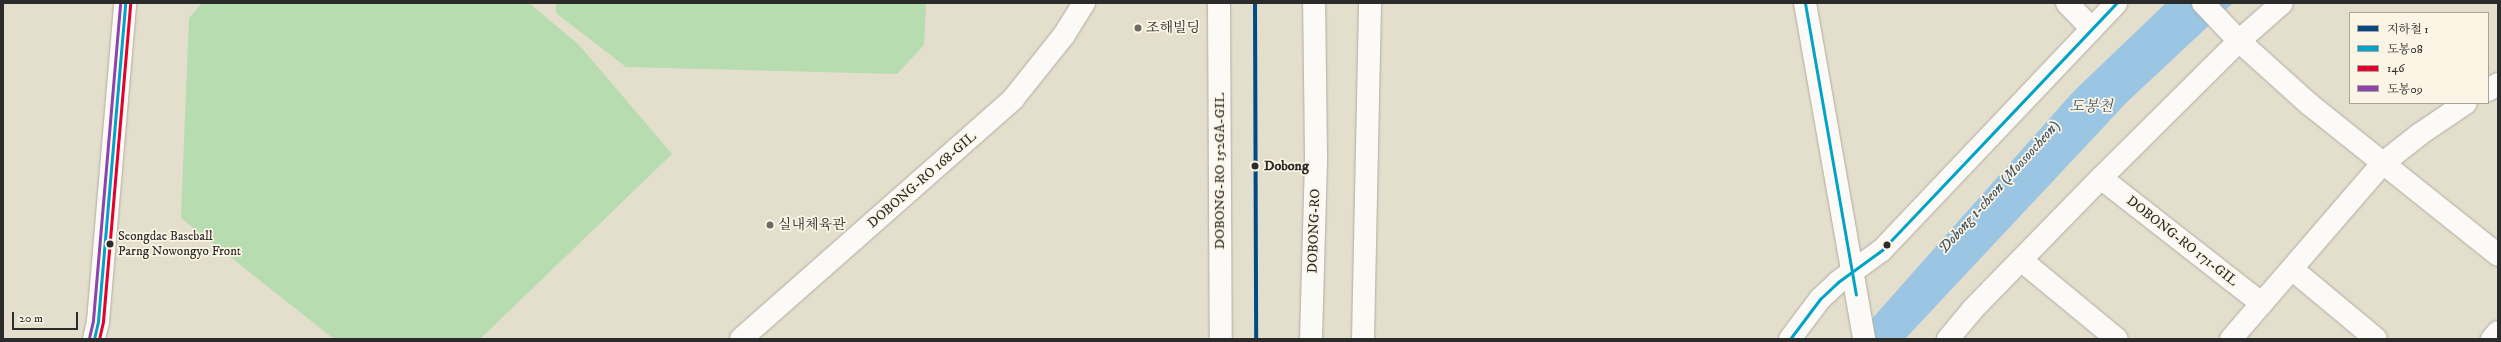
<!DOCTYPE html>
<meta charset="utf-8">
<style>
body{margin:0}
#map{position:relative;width:2501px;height:342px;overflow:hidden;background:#e4decc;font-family:"IM FELL DW Pica","Noto Serif KR",serif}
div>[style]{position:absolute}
.green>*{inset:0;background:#b6dcaf}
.water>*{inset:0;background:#9ac6e4}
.roads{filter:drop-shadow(0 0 1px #b0aca1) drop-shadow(0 0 1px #b0aca1)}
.minor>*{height:22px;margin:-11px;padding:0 11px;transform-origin:11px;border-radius:11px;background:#fbfaf7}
.major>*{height:22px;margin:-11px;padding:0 11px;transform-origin:11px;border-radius:11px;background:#fbfaf7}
.bus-1>*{height:3px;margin:-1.5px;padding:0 1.5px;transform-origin:1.5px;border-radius:1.5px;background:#02a3c6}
.bus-2>*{height:3px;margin:-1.5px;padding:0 1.5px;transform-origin:1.5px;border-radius:1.5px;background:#e4002b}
.bus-3>*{height:3px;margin:-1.5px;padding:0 1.5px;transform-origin:1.5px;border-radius:1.5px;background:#8e44ad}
.metro-1>*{height:4px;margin:-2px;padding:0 2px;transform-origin:2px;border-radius:2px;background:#004a85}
.dots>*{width:11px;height:11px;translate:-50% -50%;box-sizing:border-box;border:2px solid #fcf5e5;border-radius:50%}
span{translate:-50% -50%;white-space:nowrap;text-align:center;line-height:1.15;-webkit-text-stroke:3.5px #fcf5e5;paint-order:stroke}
.bus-label{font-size:13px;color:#2b2b2b}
.left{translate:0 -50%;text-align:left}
.poi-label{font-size:14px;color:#2b2b2b}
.stop-label{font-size:14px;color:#2b2b2b;font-weight:700}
.street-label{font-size:14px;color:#2b2b2b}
.water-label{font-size:15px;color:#435666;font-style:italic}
.frame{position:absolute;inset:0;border:4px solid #2b2b2b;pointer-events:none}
.legend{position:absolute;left:2349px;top:12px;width:140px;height:92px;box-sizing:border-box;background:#fcf5e5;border:1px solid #a8a49b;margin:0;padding:5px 7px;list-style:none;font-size:12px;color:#2b2b2b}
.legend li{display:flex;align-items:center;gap:8px;height:20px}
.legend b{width:20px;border:1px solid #a8a49b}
.scale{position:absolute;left:12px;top:312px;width:66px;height:18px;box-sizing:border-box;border:2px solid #2b2b2b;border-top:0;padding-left:5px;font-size:12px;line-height:14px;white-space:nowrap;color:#2b2b2b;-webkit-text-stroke:3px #fcf5e5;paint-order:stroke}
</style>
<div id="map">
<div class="green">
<i style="clip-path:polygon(202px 3px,529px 3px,579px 45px,672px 154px,480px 339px,334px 339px,181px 218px,189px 18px)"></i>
<i style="clip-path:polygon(556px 3px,926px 3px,924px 45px,897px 74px,626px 67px,556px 13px)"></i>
</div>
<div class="water">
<i style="clip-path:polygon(2166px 3px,2233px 3px,2127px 102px,1905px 339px,1854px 339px,2074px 91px)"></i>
</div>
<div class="roads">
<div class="minor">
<i style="left:1219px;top:3px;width:336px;rotate:89.7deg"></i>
<i style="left:1805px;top:3px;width:341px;rotate:80deg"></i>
<i style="left:2067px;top:3px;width:36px;rotate:46deg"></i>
<i style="left:2203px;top:3px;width:52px;rotate:46.5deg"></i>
<i style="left:2239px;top:41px;width:94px;rotate:42deg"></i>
<i style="left:2309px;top:104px;width:242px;rotate:38.6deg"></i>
<i style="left:2488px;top:90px;width:12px;rotate:-31deg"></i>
<i style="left:2101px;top:178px;width:204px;rotate:38deg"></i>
<i style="left:2021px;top:260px;width:124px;rotate:39.5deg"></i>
<i style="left:2292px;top:269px;width:109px;rotate:39.8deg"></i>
<i style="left:94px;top:339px;width:18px;rotate:-77deg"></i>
<i style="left:98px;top:321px;width:319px;rotate:-85.1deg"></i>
<i style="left:741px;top:339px;width:363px;rotate:-41.4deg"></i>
<i style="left:1013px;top:99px;width:82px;rotate:-51.4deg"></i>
<i style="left:1064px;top:35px;width:38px;rotate:-58deg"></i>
<i style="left:1790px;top:339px;width:50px;rotate:-53.1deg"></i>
<i style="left:1820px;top:299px;width:25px;rotate:-43deg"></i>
<i style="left:1838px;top:282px;width:54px;rotate:-36deg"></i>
<i style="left:1882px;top:250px;width:340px;rotate:-46.5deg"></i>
<i style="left:1948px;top:339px;width:38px;rotate:-50deg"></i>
<i style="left:1972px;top:310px;width:185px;rotate:-45.7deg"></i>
<i style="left:2101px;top:178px;width:194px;rotate:-44.8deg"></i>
<i style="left:2239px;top:41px;width:57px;rotate:-41.5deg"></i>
<i style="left:2231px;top:339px;width:231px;rotate:-49.2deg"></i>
<i style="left:2382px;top:164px;width:48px;rotate:-38.3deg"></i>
<i style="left:2420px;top:134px;width:55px;rotate:-34deg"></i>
<i style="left:2492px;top:339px;width:9px;rotate:-49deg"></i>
</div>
<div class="major">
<i style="left:1311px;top:339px;width:182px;rotate:-88.4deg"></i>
<i style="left:1316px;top:157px;width:154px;rotate:-90.7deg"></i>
<i style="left:1363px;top:339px;width:336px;rotate:-88.8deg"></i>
</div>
</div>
<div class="bus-1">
<i style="left:1805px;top:3px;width:296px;rotate:80.1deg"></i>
<i style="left:94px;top:339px;width:18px;rotate:-77deg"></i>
<i style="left:98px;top:321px;width:319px;rotate:-85.1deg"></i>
<i style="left:1790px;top:339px;width:50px;rotate:-53.1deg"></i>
<i style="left:1820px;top:299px;width:25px;rotate:-43deg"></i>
<i style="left:1838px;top:282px;width:54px;rotate:-36deg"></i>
<i style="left:1882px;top:250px;width:340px;rotate:-46.5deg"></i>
</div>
<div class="bus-2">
<i style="left:99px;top:339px;width:18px;rotate:-77deg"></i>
<i style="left:103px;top:321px;width:319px;rotate:-85.1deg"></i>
</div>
<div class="bus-3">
<i style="left:89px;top:338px;width:18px;rotate:-77deg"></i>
<i style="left:93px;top:320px;width:318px;rotate:-85.1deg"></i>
</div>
<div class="metro-1">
<i style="left:1255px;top:3px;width:336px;rotate:89.8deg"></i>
</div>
<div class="dots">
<i style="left:1138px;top:28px;background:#6c6a63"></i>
<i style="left:1255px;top:166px;background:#2b2b2b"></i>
<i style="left:770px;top:225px;background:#6c6a63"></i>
<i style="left:110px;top:244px;background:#2b2b2b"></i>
<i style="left:1887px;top:245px;background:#2b2b2b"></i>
</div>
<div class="bus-label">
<span class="left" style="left:118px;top:244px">Seongdae Baseball<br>Parng Nowongyo Front</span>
</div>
<div class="poi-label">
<span class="left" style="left:1146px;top:28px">조해빌딩</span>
<span class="left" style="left:778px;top:225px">실내체육관</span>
</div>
<div class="stop-label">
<span class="left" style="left:1264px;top:166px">Dobong</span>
</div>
<div class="street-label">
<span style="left:1220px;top:171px;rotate:-90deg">DOBONG-RO 152GA-GIL</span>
<span style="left:922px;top:180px;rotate:-41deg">DOBONG-RO 168-GIL</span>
<span style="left:1314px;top:231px;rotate:-88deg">DOBONG-RO</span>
<span style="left:2182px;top:241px;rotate:38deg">DOBONG-RO 171-GIL</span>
</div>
<div class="water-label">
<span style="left:2091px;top:107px">도봉천</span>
<span style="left:1999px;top:187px;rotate:-48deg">Dobong 1-cheon (Moosoocheon)</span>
</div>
<div class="frame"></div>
<ul class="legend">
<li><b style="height:5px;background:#004a85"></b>지하철 1</li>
<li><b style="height:5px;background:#02a3c6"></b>도봉08</li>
<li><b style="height:5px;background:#e4002b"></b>146</li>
<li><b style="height:5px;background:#8e44ad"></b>도봉09</li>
</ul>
<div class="scale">20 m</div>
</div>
